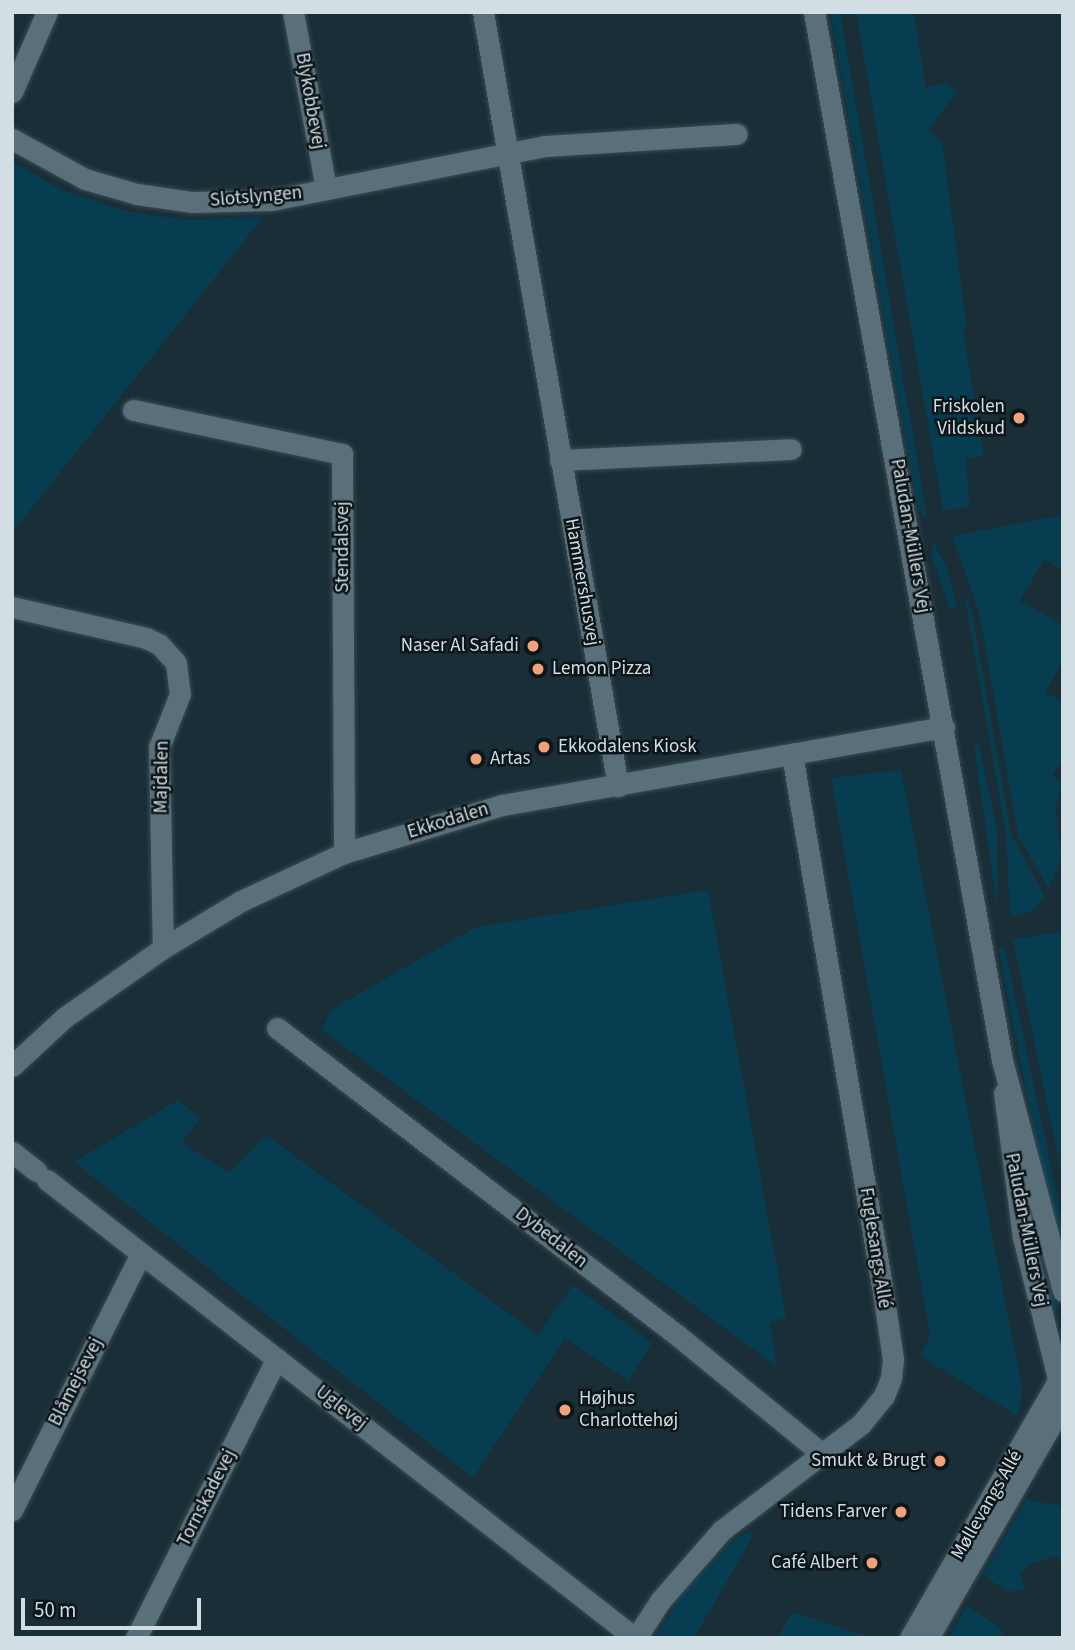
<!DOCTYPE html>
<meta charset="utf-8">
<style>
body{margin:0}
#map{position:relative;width:1075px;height:1650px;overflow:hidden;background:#1a2e37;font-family:"Source Sans 3",sans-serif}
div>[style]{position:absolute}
.green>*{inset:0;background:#063d50}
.roads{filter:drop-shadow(0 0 2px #394a51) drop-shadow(0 0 2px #394a51)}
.minor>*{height:21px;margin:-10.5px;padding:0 10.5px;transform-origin:10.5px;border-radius:10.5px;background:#596f79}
.tertiary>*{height:21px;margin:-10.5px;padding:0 10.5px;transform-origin:10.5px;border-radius:10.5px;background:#596f79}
.dots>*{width:19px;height:19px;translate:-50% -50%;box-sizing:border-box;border:4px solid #0c1519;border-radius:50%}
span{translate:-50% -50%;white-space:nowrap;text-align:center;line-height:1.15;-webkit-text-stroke:5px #0c1519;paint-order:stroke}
.street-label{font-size:19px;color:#d1dee3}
.poi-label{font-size:19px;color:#d1dee3}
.right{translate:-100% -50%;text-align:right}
.left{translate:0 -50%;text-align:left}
.frame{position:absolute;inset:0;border:14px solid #d1dee3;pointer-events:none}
.scale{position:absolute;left:21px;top:1598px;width:180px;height:32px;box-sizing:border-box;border:4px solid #d1dee3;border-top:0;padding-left:9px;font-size:21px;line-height:24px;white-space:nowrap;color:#d1dee3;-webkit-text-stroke:5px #0c1519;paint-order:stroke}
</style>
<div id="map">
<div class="green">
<i style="clip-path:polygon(830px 12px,840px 12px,927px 518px,919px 512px,914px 487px)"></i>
<i style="clip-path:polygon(856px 12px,914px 12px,926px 88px,947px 83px,957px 92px,928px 130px,942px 142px,967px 329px,963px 330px,984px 455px,966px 459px,970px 507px,943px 510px)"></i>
<i style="clip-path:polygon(12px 162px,62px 190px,129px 212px,190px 220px,264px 216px,12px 533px)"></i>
<i style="clip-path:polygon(1063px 515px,1063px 570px,1044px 559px,1020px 601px,1063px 625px,1063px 661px,1045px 692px,1063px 702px,1063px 758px,1052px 776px,1063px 783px,1055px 808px,1062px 857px,1049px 889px,1018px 835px,979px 611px,952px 536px)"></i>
<i style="clip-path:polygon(933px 542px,947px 568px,957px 609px,950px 609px,931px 555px)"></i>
<i style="clip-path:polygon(963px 588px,972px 613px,1011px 834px,1045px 897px,1032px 911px,1014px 917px,1010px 914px,1006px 833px)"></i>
<i style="clip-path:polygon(979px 744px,997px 830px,998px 913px,974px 746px)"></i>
<i style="clip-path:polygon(901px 770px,1022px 1388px,1018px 1416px,920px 1356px,930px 1335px,831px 778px)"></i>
<i style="clip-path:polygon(708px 890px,786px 1317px,770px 1323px,777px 1367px,322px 1030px,332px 1009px,476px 927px)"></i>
<i style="clip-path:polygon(1063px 931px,1063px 1180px,1013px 940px)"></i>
<i style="clip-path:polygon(998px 947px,1005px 949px,1063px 1224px,1063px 1248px,1047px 1198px)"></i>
<i style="clip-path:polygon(178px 1100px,200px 1118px,182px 1143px,229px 1173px,266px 1135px,538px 1335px,573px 1285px,652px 1343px,628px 1381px,565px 1338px,473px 1478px,74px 1162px)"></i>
<i style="clip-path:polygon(1016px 1133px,1058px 1306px,1053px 1317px,1035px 1250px)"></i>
<i style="clip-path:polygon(1027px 1499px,1063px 1507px,1063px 1568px,1057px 1555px,1029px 1565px,1019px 1573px,1026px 1589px,1008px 1592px,983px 1575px)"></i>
<i style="clip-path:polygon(749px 1532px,755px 1533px,694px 1638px,655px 1638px,686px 1589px,738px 1537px)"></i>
<i style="clip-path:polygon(967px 1606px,1001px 1628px,1004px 1638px,948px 1638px)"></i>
<i style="clip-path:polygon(792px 1612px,872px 1638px,777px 1638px)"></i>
</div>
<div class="roads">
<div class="minor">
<i style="left:293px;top:12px;width:180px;rotate:79.4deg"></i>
<i style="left:483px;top:12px;width:786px;rotate:80.11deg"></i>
<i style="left:12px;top:92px;width:87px;rotate:-66.4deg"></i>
<i style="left:12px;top:139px;width:83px;rotate:28.7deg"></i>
<i style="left:85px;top:179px;width:54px;rotate:16.1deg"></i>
<i style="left:137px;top:194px;width:56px;rotate:8.3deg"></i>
<i style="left:192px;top:202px;width:80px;rotate:-1.4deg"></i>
<i style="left:272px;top:200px;width:277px;rotate:-11.2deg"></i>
<i style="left:544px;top:146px;width:193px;rotate:-3.6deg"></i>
<i style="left:133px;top:410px;width:214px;rotate:11.9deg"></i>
<i style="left:342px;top:454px;width:399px;rotate:89.7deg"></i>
<i style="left:560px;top:460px;width:231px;rotate:-2.7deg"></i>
<i style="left:12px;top:607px;width:138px;rotate:13deg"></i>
<i style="left:146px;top:638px;width:14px;rotate:25deg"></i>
<i style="left:159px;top:644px;width:25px;rotate:48deg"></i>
<i style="left:176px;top:663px;width:31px;rotate:83deg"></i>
<i style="left:180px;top:694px;width:57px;rotate:111.6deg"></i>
<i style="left:159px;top:747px;width:201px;rotate:88.9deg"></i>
<i style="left:277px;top:1028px;width:504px;rotate:37.51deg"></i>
<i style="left:677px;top:1335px;width:185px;rotate:39.3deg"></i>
<i style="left:12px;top:1066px;width:72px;rotate:-42.8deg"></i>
<i style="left:65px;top:1017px;width:120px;rotate:-35.1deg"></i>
<i style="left:163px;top:948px;width:91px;rotate:-31.1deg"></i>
<i style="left:241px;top:901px;width:114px;rotate:-25deg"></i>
<i style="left:344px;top:853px;width:165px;rotate:-16.9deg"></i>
<i style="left:502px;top:805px;width:449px;rotate:-10deg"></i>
<i style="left:12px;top:1152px;width:31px;rotate:38deg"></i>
<i style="left:47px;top:1180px;width:745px;rotate:37.92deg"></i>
<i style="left:12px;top:1510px;width:285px;rotate:-63.3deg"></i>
<i style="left:136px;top:1638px;width:313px;rotate:-63.3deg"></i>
<i style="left:636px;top:1638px;width:44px;rotate:-57deg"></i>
<i style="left:660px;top:1601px;width:94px;rotate:-48.9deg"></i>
<i style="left:722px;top:1530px;width:175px;rotate:-37.3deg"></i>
<i style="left:861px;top:1424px;width:36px;rotate:-51deg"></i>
<i style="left:884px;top:1396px;width:19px;rotate:-69deg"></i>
<i style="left:891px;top:1378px;width:19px;rotate:-84deg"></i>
<i style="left:893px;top:1359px;width:68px;rotate:-98.5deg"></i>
<i style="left:883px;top:1292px;width:546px;rotate:-99.6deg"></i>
<i style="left:910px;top:1638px;width:307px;rotate:-60.1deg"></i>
<i style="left:928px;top:1638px;width:270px;rotate:-60deg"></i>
</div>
<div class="tertiary">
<i style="left:814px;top:12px;width:1065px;rotate:79.83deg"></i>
<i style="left:1002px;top:1060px;width:239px;rotate:75.2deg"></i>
<i style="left:1004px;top:1093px;width:145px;rotate:82.5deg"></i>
<i style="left:1023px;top:1237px;width:167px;rotate:76.1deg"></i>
</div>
</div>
<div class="dots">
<i style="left:1019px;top:418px;background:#f0a27a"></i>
<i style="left:533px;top:646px;background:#f0a27a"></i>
<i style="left:538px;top:669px;background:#f0a27a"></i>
<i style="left:544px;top:747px;background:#f0a27a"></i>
<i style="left:476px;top:759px;background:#f0a27a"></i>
<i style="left:565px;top:1410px;background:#f0a27a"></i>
<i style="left:940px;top:1461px;background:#f0a27a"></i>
<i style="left:901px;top:1512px;background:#f0a27a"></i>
<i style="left:872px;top:1563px;background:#f0a27a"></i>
</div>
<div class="street-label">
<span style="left:310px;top:101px;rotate:80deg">Blykobbevej</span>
<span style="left:256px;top:197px;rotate:-5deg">Slotslyngen</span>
<span style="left:910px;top:536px;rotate:80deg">Paludan-Müllers Vej</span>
<span style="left:343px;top:547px;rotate:-90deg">Stendalsvej</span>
<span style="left:582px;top:582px;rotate:80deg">Hammershusvej</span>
<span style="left:162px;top:777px;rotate:-89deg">Majdalen</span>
<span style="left:448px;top:821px;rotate:-17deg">Ekkodalen</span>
<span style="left:1026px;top:1230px;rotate:79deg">Paludan-Müllers Vej</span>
<span style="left:551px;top:1238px;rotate:38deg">Dybedalen</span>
<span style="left:875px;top:1248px;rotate:81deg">Fuglesangs Allé</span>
<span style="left:76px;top:1382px;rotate:-63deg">Blåmejsevej</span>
<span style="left:341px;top:1408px;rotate:38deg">Uglevej</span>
<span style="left:207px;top:1498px;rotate:-63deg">Tornskadevej</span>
<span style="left:987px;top:1505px;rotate:-60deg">Møllevangs Allé</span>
</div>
<div class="poi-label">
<span class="right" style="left:1005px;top:418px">Friskolen<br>Vildskud</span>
<span class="right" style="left:519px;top:646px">Naser Al Safadi</span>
<span class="left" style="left:552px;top:669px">Lemon Pizza</span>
<span class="left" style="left:558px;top:747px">Ekkodalens Kiosk</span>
<span class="left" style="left:490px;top:759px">Artas</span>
<span class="left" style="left:579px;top:1410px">Højhus<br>Charlottehøj</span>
<span class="right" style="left:926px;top:1461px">Smukt &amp; Brugt</span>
<span class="right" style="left:887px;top:1512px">Tidens Farver</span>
<span class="right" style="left:858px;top:1563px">Café Albert</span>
</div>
<div class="frame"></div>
<div class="scale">50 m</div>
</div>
